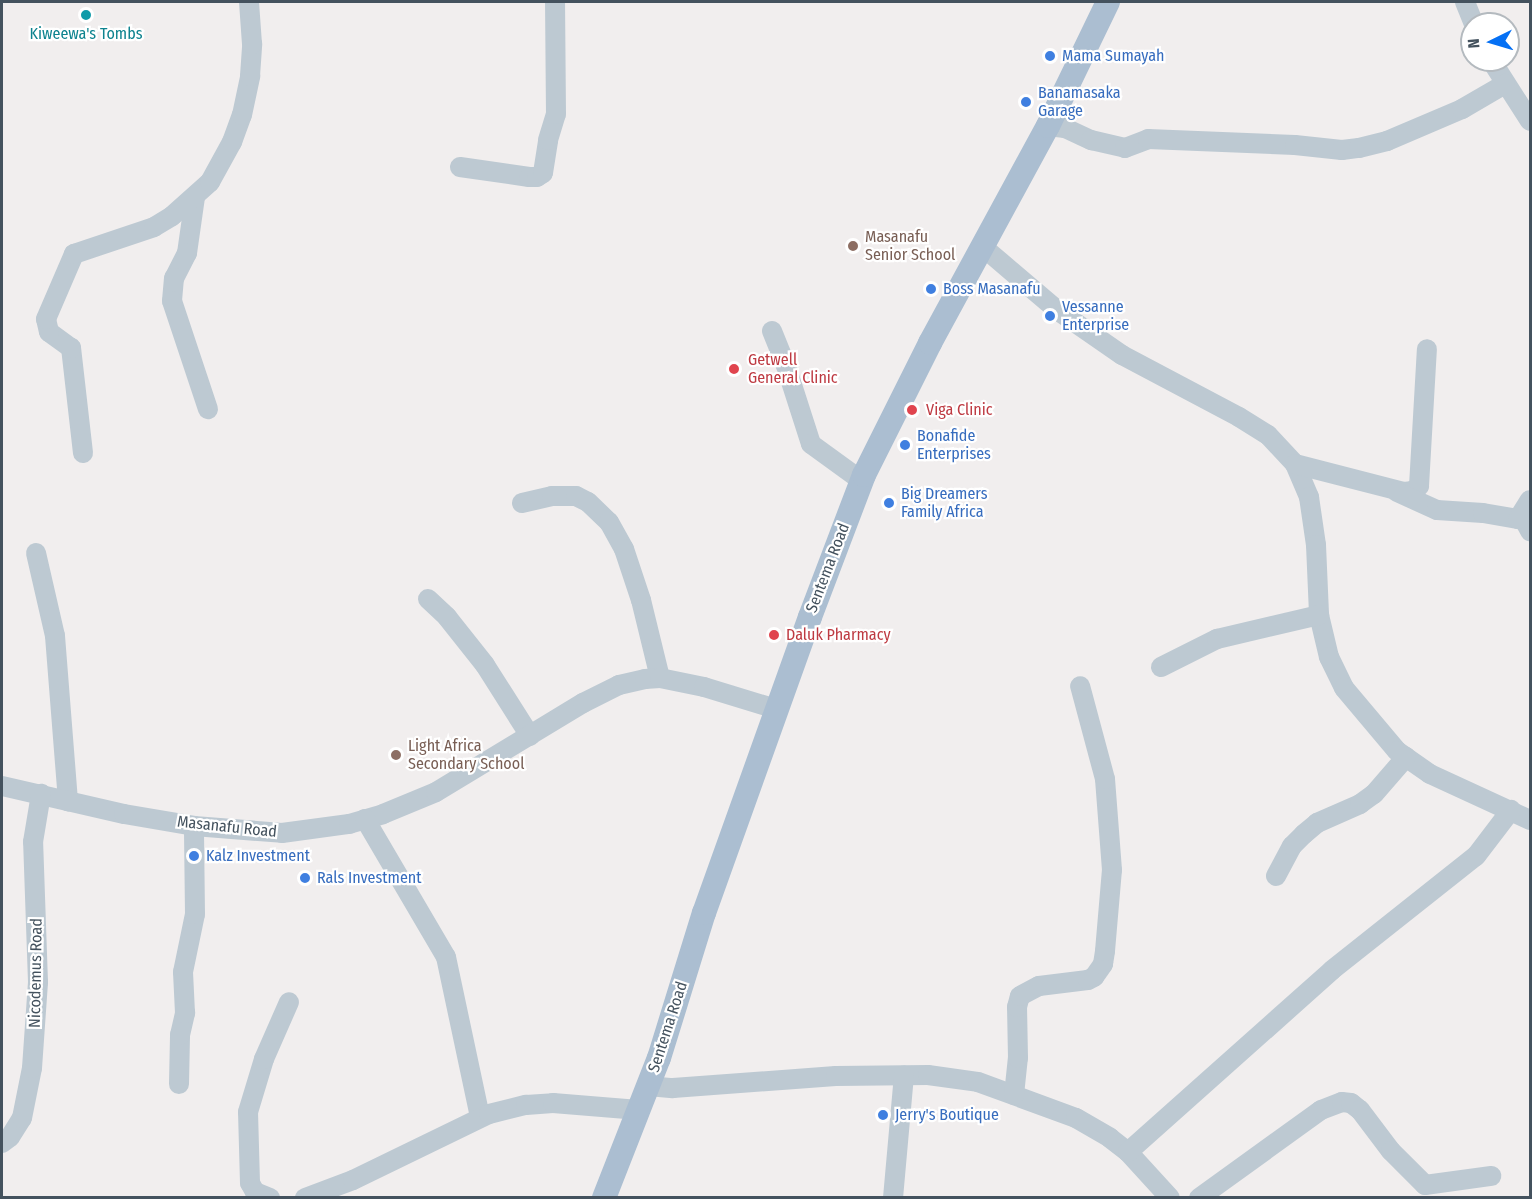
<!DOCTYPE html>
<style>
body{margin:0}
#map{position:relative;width:1532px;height:1199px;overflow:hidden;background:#f1eeee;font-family:"Fira Sans Condensed",sans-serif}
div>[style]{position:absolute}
.minor>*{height:20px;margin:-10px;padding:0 10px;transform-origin:10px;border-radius:10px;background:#bdc9d2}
.major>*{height:24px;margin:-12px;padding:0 12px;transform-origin:12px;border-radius:12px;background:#abbed1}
.dots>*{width:16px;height:16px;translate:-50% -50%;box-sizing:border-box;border:3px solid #fff;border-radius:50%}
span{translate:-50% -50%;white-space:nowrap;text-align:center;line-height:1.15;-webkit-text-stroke:4.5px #fff;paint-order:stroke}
.culture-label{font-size:16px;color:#0d838f}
.shop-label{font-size:16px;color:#366cbe}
.left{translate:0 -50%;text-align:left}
.education-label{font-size:16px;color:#785e54}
.health-label{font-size:16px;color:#be3a42}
.street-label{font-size:16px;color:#44525e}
.frame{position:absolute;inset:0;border:3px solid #44525e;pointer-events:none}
.north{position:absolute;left:1460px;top:12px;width:60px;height:60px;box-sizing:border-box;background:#fff;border:2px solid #b4babf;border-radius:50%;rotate:265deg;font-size:16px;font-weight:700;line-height:24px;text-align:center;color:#44525e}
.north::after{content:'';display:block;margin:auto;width:21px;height:27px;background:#0570f4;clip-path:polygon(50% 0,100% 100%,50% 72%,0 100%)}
</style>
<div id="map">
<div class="minor">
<i style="left:1465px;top:2px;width:24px;rotate:68deg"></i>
<i style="left:1491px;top:60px;width:72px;rotate:57.4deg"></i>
<i style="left:1048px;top:126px;width:17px;rotate:7deg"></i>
<i style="left:1065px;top:128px;width:29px;rotate:25deg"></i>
<i style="left:1091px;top:140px;width:35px;rotate:13deg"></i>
<i style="left:1125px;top:148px;width:25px;rotate:-21deg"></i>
<i style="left:1148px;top:139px;width:147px;rotate:2.3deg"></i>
<i style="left:1295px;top:145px;width:47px;rotate:6.1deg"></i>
<i style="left:1342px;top:150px;width:17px;rotate:-7deg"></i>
<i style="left:1359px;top:148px;width:29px;rotate:-14deg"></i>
<i style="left:1387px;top:141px;width:82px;rotate:-23.1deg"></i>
<i style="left:1462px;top:109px;width:50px;rotate:-30.2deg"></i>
<i style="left:460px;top:167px;width:70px;rotate:8.2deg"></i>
<i style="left:529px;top:177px;width:8px"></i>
<i style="left:537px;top:177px;width:7px;rotate:-34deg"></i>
<i style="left:543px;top:173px;width:33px;rotate:-81deg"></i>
<i style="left:548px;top:140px;width:27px;rotate:-73deg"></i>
<i style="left:556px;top:114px;width:112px;rotate:-90.5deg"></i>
<i style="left:195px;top:197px;width:57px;rotate:98.1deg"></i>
<i style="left:187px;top:253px;width:28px;rotate:117deg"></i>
<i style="left:174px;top:278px;width:23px;rotate:95deg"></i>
<i style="left:172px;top:301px;width:114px;rotate:71.6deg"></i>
<i style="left:983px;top:247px;width:97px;rotate:40.4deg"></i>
<i style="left:1057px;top:310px;width:79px;rotate:34.7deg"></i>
<i style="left:1122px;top:355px;width:132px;rotate:27.9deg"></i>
<i style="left:1239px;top:417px;width:34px;rotate:32deg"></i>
<i style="left:1268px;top:435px;width:40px;rotate:47deg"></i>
<i style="left:1295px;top:464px;width:36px;rotate:67deg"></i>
<i style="left:1309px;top:497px;width:49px;rotate:81.7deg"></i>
<i style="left:1316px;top:545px;width:70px;rotate:87.5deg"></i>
<i style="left:1319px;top:615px;width:43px;rotate:76.6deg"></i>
<i style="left:1329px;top:657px;width:34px;rotate:64deg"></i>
<i style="left:1344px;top:688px;width:82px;rotate:49.9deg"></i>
<i style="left:1397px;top:751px;width:40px;rotate:34.9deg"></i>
<i style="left:1430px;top:774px;width:110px;rotate:24.7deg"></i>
<i style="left:772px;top:331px;width:35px;rotate:68deg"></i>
<i style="left:785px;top:363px;width:85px;rotate:72.2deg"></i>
<i style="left:811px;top:444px;width:63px;rotate:36deg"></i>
<i style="left:83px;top:453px;width:106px;rotate:-96.5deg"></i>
<i style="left:71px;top:348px;width:27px;rotate:-144deg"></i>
<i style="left:49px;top:332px;width:13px;rotate:-103deg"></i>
<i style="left:46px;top:319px;width:71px;rotate:-66.7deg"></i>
<i style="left:74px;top:254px;width:84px;rotate:-18.6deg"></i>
<i style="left:154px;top:227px;width:21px;rotate:-31deg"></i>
<i style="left:172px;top:216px;width:51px;rotate:-41.8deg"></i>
<i style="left:210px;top:182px;width:46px;rotate:-61.2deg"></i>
<i style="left:232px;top:142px;width:29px;rotate:-70deg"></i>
<i style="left:242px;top:115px;width:40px;rotate:-78deg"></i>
<i style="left:250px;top:76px;width:32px;rotate:-86deg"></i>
<i style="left:252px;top:44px;width:42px;rotate:-94.1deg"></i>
<i style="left:1295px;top:464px;width:113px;rotate:14.4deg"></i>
<i style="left:1404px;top:492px;width:9px;rotate:-6deg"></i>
<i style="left:1413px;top:491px;width:8px;rotate:-40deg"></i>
<i style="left:1419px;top:486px;width:137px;rotate:-86.7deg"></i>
<i style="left:1397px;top:492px;width:44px;rotate:24.2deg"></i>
<i style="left:1437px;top:510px;width:46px;rotate:3.7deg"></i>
<i style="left:1483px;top:513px;width:42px;rotate:9.7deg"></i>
<i style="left:1524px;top:520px;width:13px;rotate:61deg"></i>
<i style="left:522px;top:503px;width:31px;rotate:-13deg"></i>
<i style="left:552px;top:496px;width:24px"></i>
<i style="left:576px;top:496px;width:13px;rotate:27deg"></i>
<i style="left:588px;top:502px;width:29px;rotate:44deg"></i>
<i style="left:609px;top:522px;width:31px;rotate:61deg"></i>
<i style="left:624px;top:549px;width:54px;rotate:71.6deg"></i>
<i style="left:641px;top:600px;width:80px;rotate:76.3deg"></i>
<i style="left:1518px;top:519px;width:22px;rotate:-58deg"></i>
<i style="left:36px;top:553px;width:85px;rotate:77.1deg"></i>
<i style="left:55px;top:636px;width:166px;rotate:85.5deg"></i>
<i style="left:428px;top:599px;width:26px;rotate:43deg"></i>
<i style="left:447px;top:617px;width:61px;rotate:51.6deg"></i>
<i style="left:485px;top:665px;width:84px;rotate:57.6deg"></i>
<i style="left:1161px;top:667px;width:63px;rotate:-26.6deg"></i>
<i style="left:1217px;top:639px;width:105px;rotate:-13.2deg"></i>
<i style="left:2px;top:786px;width:125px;rotate:12.9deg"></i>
<i style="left:124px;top:814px;width:71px;rotate:9.7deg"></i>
<i style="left:194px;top:826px;width:88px;rotate:4.5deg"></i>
<i style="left:282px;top:833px;width:68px;rotate:-7.7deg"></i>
<i style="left:349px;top:824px;width:35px;rotate:-16deg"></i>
<i style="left:383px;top:814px;width:57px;rotate:-22.5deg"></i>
<i style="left:436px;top:792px;width:172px;rotate:-31.2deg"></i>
<i style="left:583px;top:703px;width:40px;rotate:-26.6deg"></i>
<i style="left:619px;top:685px;width:27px;rotate:-13deg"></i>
<i style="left:645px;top:679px;width:15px;rotate:-4deg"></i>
<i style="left:660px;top:678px;width:45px;rotate:11.6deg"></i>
<i style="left:704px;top:687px;width:75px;rotate:17deg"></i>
<i style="left:365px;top:819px;width:160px;rotate:59.6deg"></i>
<i style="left:446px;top:957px;width:164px;rotate:78deg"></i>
<i style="left:1276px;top:876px;width:34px;rotate:-62deg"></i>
<i style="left:1292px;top:846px;width:17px;rotate:-45deg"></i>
<i style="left:1304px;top:834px;width:17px;rotate:-40deg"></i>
<i style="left:1317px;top:823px;width:47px;rotate:-23.8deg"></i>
<i style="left:1360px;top:804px;width:17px;rotate:-36deg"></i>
<i style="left:1374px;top:794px;width:49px;rotate:-49.1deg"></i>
<i style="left:179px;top:1084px;width:49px;rotate:-88.8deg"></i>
<i style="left:180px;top:1035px;width:23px;rotate:-77deg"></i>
<i style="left:185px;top:1013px;width:41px;rotate:-92.8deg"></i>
<i style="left:183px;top:972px;width:59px;rotate:-78.3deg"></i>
<i style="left:195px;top:914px;width:88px;rotate:-90.7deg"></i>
<i style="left:648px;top:1086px;width:25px;rotate:5deg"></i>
<i style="left:673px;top:1088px;width:163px;rotate:-4.2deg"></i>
<i style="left:836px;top:1076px;width:92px;rotate:-0.6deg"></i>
<i style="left:928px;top:1075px;width:50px;rotate:8deg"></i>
<i style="left:978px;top:1082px;width:104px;rotate:20.2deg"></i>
<i style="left:1076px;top:1118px;width:39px;rotate:30deg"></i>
<i style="left:1110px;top:1138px;width:23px;rotate:38deg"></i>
<i style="left:1128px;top:1152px;width:62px;rotate:47.6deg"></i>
<i style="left:1014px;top:1095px;width:37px;rotate:-84deg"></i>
<i style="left:1018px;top:1058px;width:51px;rotate:-91.1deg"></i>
<i style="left:1017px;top:1007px;width:11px;rotate:-75deg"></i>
<i style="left:1020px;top:996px;width:21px;rotate:-28deg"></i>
<i style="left:1039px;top:986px;width:49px;rotate:-7deg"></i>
<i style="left:1088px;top:980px;width:7px;rotate:-27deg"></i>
<i style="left:1094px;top:977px;width:16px;rotate:-55deg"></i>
<i style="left:1103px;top:964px;width:13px;rotate:-81deg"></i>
<i style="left:1105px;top:951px;width:81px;rotate:-85.1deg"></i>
<i style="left:1112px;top:870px;width:91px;rotate:-94.4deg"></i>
<i style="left:1105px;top:779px;width:96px;rotate:-105deg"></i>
<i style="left:2px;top:1143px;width:10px;rotate:-37deg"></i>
<i style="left:10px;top:1137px;width:22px;rotate:-58deg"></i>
<i style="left:22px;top:1118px;width:51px;rotate:-78.7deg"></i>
<i style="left:32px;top:1068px;width:86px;rotate:-86deg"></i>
<i style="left:38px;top:982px;width:140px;rotate:-92deg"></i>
<i style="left:33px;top:842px;width:49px;rotate:-80.5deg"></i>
<i style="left:1128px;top:1152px;width:273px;rotate:-41.7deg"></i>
<i style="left:1332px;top:970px;width:184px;rotate:-38.4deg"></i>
<i style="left:1476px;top:856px;width:58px;rotate:-52.7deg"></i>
<i style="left:270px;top:1198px;width:16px;rotate:-158deg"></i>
<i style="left:255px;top:1192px;width:10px;rotate:-119deg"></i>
<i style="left:250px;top:1183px;width:71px;rotate:-91.6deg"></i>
<i style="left:248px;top:1112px;width:55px;rotate:-73.2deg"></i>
<i style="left:264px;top:1059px;width:62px;rotate:-66.3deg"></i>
<i style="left:305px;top:1198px;width:51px;rotate:-20.6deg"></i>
<i style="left:353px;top:1180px;width:151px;rotate:-25.9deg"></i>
<i style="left:489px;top:1114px;width:38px;rotate:-14deg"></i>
<i style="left:526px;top:1105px;width:27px;rotate:-4deg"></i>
<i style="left:553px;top:1103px;width:86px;rotate:4.7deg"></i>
<i style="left:893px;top:1198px;width:123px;rotate:-84.9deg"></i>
<i style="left:1199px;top:1198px;width:150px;rotate:-35.8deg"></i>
<i style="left:1321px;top:1110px;width:22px;rotate:-21deg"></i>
<i style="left:1342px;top:1102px;width:9px;rotate:6deg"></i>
<i style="left:1351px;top:1103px;width:11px;rotate:38deg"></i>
<i style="left:1360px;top:1110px;width:51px;rotate:52.9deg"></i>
<i style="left:1391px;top:1151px;width:48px;rotate:45deg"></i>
<i style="left:1425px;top:1185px;width:67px;rotate:-7.8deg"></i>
</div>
<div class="major">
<i style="left:604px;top:1198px;width:150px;rotate:-68.6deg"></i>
<i style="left:659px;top:1058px;width:152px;rotate:-72.8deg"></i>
<i style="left:704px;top:913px;width:314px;rotate:-70.3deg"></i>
<i style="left:810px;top:617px;width:152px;rotate:-69.2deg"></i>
<i style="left:864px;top:475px;width:148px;rotate:-63.4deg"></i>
<i style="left:930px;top:343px;width:247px;rotate:-61.5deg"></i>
<i style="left:1048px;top:126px;width:138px;rotate:-64.2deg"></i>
</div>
<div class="dots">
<i style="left:86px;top:15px;background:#0f9aa8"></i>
<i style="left:1050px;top:56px;background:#3f7fe0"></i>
<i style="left:1026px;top:102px;background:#3f7fe0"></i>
<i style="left:853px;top:246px;background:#8d6e63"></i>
<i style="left:931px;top:289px;background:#3f7fe0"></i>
<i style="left:1050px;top:316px;background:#3f7fe0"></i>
<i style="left:734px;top:369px;background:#e0444e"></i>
<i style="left:912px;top:410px;background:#e0444e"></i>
<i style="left:905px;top:445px;background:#3f7fe0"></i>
<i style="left:889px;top:503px;background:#3f7fe0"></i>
<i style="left:774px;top:635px;background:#e0444e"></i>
<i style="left:396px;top:755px;background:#8d6e63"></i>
<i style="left:194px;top:856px;background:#3f7fe0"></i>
<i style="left:305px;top:878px;background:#3f7fe0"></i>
<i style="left:883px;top:1115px;background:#3f7fe0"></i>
</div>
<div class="culture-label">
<span style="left:86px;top:34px">Kiweewa's Tombs</span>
</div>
<div class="shop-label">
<span class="left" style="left:1062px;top:56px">Mama Sumayah</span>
<span class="left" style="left:1038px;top:102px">Banamasaka<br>Garage</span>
<span class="left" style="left:943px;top:289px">Boss Masanafu</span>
<span class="left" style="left:1062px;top:316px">Vessanne<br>Enterprise</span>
<span class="left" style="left:917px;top:445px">Bonafide<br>Enterprises</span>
<span class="left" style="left:901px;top:503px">Big Dreamers<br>Family Africa</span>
<span class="left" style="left:206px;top:856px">Kalz Investment</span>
<span class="left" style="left:317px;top:878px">Rals Investment</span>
<span class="left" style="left:895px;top:1115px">Jerry's Boutique</span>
</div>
<div class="education-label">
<span class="left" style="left:865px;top:246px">Masanafu<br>Senior School</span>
<span class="left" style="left:408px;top:755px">Light Africa<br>Secondary School</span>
</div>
<div class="health-label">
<span class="left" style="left:748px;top:369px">Getwell<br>General Clinic</span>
<span class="left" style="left:926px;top:410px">Viga Clinic</span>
<span class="left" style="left:786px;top:635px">Daluk Pharmacy</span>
</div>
<div class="street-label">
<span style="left:828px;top:568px;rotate:-69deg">Sentema Road</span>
<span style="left:227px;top:827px;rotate:6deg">Masanafu Road</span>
<span style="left:36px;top:973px;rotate:-89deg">Nicodemus Road</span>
<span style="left:668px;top:1027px;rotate:-72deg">Sentema Road</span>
</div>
<div class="frame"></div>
<div class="north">N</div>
</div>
